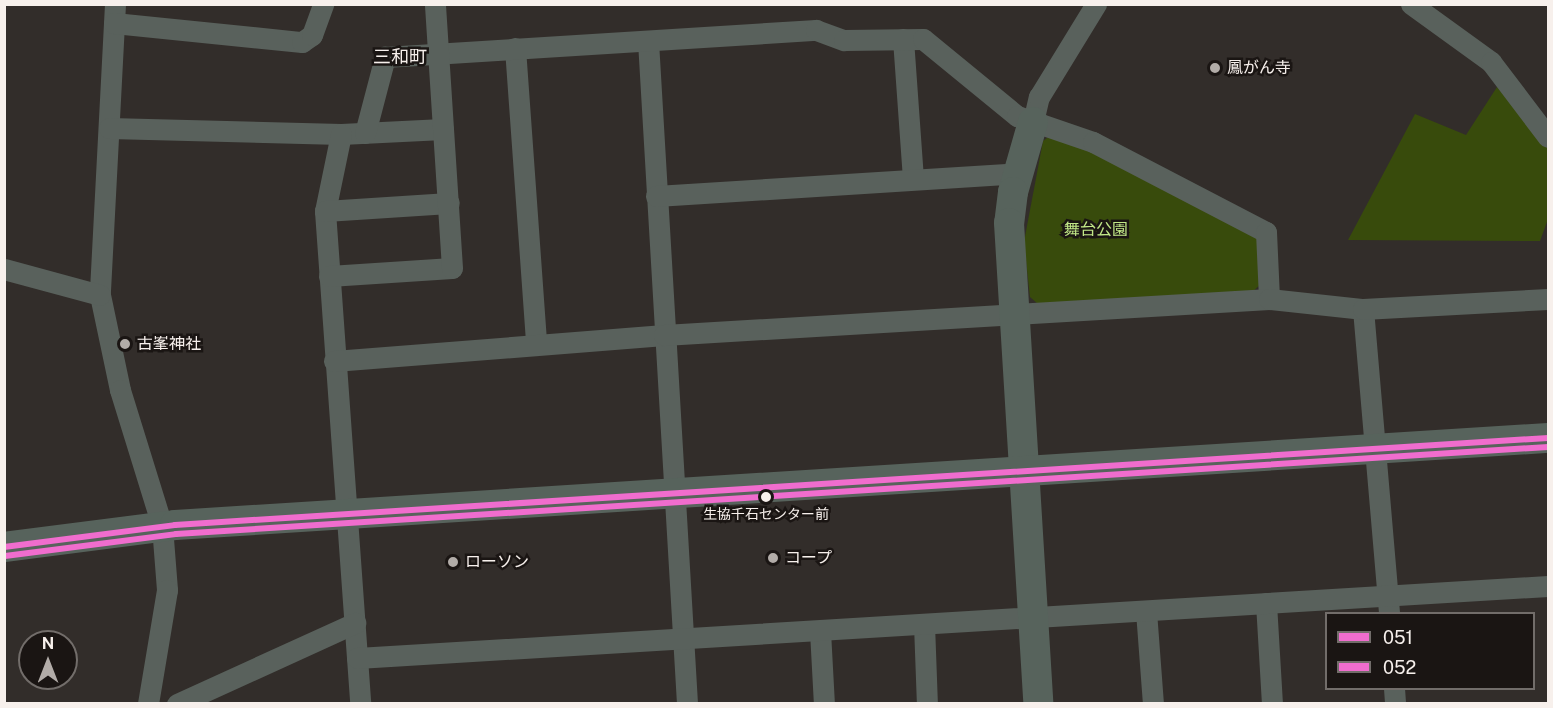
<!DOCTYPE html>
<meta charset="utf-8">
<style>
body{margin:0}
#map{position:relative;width:1553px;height:708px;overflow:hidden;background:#322d2a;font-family:"Public Sans","Noto Sans JP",sans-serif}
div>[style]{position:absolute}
.green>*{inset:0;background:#384b0c}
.street>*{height:21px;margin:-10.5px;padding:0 10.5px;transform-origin:10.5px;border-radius:10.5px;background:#59615c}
.secondary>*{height:30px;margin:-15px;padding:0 15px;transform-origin:15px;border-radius:15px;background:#57635c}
.bus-1>*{height:6px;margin:-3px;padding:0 3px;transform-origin:3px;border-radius:3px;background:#f06dce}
.bus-2>*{height:6px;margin:-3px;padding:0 3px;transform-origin:3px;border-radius:3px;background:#f06dce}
.dots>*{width:16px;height:16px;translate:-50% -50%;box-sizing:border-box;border:3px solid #1a1513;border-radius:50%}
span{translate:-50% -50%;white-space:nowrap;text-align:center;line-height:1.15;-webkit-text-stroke:5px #1a1513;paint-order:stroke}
.bus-label{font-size:14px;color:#f7f0ec}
.poi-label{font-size:16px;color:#f7f0ec}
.left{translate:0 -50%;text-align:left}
.park-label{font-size:16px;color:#c1e787}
.neighbourhood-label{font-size:18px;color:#f7f0ec}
.frame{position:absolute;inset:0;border:6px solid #f7f0ec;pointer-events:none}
.legend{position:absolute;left:1325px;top:612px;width:210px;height:78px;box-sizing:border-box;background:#1a1513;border:2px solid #726d6a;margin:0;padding:8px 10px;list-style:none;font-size:18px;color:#f7f0ec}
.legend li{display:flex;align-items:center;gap:12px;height:30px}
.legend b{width:30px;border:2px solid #726d6a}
.north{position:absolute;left:18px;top:630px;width:60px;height:60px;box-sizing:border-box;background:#1a1513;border:2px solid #726d6a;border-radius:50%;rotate:0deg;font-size:16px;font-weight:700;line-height:24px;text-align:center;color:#f7f0ec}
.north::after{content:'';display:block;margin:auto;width:21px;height:27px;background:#b2aca8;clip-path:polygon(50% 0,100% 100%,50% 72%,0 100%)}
</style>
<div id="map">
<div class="green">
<i style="clip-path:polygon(1497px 87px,1548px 149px,1548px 219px,1540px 241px,1348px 240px,1415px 114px,1466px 135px)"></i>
<i style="clip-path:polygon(1051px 135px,1091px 147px,1257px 235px,1260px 285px,1252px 292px,1038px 304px,1030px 297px,1024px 242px,1043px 141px)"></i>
</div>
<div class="street">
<i style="left:115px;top:4px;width:291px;rotate:93deg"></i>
<i style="left:100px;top:295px;width:97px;rotate:78.1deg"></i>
<i style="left:120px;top:390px;width:142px;rotate:72.8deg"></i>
<i style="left:162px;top:526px;width:64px;rotate:85.5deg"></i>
<i style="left:167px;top:590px;width:116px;rotate:99.5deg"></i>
<i style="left:1411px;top:4px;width:99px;rotate:35.9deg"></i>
<i style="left:1491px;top:62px;width:94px;rotate:52.8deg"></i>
<i style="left:114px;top:23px;width:189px;rotate:5.8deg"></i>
<i style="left:302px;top:42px;width:12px;rotate:-35deg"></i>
<i style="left:312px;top:35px;width:33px;rotate:-70deg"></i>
<i style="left:903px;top:39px;width:140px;rotate:85.9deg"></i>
<i style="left:648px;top:41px;width:664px;rotate:86.63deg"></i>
<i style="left:515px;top:48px;width:297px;rotate:85.9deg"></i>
<i style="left:1033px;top:122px;width:26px;rotate:-77deg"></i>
<i style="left:1039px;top:97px;width:109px;rotate:-58.5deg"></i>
<i style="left:109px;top:128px;width:232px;rotate:1.5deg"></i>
<i style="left:341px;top:134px;width:102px;rotate:-2.8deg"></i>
<i style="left:365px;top:133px;width:79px;rotate:-75.3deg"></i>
<i style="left:385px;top:57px;width:432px;rotate:-3.6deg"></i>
<i style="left:816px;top:30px;width:30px;rotate:20deg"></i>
<i style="left:844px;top:40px;width:79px;rotate:-0.7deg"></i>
<i style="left:923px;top:39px;width:122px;rotate:39.3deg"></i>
<i style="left:1017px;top:116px;width:80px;rotate:18.9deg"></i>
<i style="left:1093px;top:142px;width:195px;rotate:27.5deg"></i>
<i style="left:1266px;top:232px;width:67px;rotate:87.4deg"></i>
<i style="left:341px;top:134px;width:79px;rotate:101.7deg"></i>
<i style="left:325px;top:211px;width:494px;rotate:85.9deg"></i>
<i style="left:656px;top:196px;width:363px;rotate:-3.6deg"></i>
<i style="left:325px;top:211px;width:124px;rotate:-3.7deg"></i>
<i style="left:4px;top:269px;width:99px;rotate:15.2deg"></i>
<i style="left:329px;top:276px;width:123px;rotate:-3.7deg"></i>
<i style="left:452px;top:268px;width:265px;rotate:-93.7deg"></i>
<i style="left:1363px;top:309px;width:306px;rotate:85.1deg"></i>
<i style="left:334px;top:361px;width:331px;rotate:-4.5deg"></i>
<i style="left:664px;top:335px;width:606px;rotate:-3.41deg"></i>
<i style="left:1269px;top:299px;width:95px;rotate:6.1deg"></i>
<i style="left:1363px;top:309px;width:185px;rotate:-3.1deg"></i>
<i style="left:1266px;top:603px;width:101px;rotate:86.6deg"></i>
<i style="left:1146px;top:611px;width:93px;rotate:85.7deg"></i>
<i style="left:924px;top:624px;width:80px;rotate:87.9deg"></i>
<i style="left:820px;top:631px;width:73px;rotate:86.9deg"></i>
<i style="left:357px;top:658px;width:1193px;rotate:-3.46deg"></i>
<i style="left:1394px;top:688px;width:16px;rotate:86deg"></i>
<i style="left:177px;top:704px;width:196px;rotate:-24.5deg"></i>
</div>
<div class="secondary">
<i style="left:1033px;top:122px;width:73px;rotate:105.9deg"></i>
<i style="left:1013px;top:192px;width:31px;rotate:97deg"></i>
<i style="left:1009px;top:223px;width:482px;rotate:86.5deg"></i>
<i style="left:4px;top:547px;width:172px;rotate:-7.3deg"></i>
<i style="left:175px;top:525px;width:1376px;rotate:-3.63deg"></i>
</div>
<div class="bus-1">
<i style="left:4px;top:547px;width:172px;rotate:-7.3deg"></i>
<i style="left:175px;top:525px;width:1376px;rotate:-3.63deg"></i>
</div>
<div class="bus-2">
<i style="left:5px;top:556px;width:172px;rotate:-7.3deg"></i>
<i style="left:176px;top:534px;width:1375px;rotate:-3.63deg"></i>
</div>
<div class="dots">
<i style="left:1215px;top:68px;background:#b2aca8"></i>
<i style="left:125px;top:344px;background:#b2aca8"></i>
<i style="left:766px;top:497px;background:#f7f0ec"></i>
<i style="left:773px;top:558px;background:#b2aca8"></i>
<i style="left:453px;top:562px;background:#b2aca8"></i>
</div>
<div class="bus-label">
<span style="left:766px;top:514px">生協千石センター前</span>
</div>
<div class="poi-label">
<span class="left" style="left:1227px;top:68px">鳳がん寺</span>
<span class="left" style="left:137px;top:344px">古峯神社</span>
<span class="left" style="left:785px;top:558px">コープ</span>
<span class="left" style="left:465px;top:562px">ローソン</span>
</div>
<div class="park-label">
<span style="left:1096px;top:230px">舞台公園</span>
</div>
<div class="neighbourhood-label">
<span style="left:400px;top:57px">三和町</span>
</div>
<div class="frame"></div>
<ul class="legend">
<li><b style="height:8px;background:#f06dce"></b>051</li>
<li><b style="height:8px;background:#f06dce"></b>052</li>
</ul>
<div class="north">N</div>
</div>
